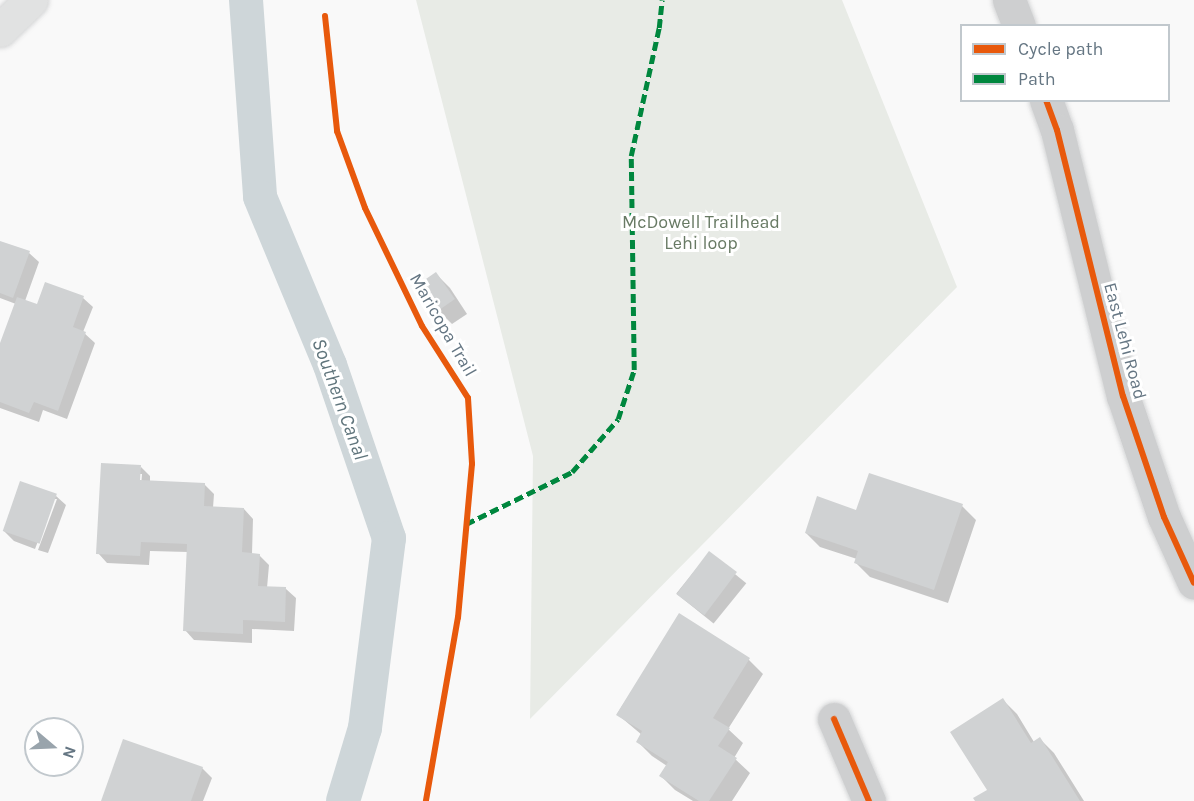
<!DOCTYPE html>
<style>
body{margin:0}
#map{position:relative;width:1194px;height:801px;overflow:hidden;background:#f9f9f9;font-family:Karla,sans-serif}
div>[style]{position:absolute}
.green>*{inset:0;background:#e8ebe6}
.shadow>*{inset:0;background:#0003;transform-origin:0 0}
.canal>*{height:34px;margin:-17px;padding:0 17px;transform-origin:17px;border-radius:17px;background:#ced6d9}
.building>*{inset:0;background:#d0d2d3;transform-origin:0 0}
.path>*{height:4px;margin-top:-2px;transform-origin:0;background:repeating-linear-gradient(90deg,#cbcccd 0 3px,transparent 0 6px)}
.roads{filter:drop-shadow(0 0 2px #d5d6d7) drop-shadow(0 0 2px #d5d6d7)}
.street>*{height:33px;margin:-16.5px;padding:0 16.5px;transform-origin:16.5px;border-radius:16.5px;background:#cecfd0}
.secondary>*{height:33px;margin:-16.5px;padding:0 16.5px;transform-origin:16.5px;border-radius:16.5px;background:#e1e2e2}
.quiet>*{height:4.5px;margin-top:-2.25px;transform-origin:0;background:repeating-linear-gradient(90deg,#00873e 0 9px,transparent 0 13.5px)}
.cycleway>*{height:6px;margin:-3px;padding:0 3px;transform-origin:3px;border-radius:3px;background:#e8590c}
span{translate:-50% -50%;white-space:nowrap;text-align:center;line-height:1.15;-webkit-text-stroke:6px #fff;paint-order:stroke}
.park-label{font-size:18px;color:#687a64}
.street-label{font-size:18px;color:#657683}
.water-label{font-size:20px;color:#60757c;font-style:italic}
.legend{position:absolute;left:960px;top:24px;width:210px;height:78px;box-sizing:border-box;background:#fff;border:2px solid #c1c8cd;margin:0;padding:8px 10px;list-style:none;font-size:18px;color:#657683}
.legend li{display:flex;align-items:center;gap:12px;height:30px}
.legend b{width:30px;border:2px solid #c1c8cd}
.north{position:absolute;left:24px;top:717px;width:60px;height:60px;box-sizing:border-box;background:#fff;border:2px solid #c1c8cd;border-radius:50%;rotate:109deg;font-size:16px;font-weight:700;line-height:24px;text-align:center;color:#657683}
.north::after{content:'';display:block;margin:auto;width:21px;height:27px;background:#99a4ac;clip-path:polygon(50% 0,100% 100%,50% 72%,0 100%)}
</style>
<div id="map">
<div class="green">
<i style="clip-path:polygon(416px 0,842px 0,957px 287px,530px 719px,533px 456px)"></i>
</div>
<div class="shadow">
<i style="clip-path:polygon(0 242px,29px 253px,39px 262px,25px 301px,38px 306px,83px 298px,93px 307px,83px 332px,95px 343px,67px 419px,43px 410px,39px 422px,0 408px,0 347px,16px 304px,0 298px)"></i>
<i style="clip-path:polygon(436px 274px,450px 288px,467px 314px,452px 324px,438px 310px,421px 285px)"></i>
<i style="clip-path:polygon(evenodd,141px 467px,150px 476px,150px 482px,204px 484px,214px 494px,213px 508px,244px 509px,253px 519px,252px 554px,259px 555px,269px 565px,267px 588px,286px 589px,296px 598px,294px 631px,252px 629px,252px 643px,194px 640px,185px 630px,188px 552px,150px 551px,149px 565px,107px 563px,98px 553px,141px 467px,139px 474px,142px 474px,141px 487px,138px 487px,139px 474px)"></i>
<i style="clip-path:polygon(56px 496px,66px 505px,48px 553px,38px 550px,57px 499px,54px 499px,35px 549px,14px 541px,4px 531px)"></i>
<i style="clip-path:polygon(962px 506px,976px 520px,948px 603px,870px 577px,856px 563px,857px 559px,820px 547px,806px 533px,857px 512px)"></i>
<i style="left:709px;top:553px;width:48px;height:52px;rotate:39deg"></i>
<i style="clip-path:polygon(680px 615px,749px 660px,763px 674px,728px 729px,743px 743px,734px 758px,750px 773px,732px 801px,693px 801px,675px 790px,661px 776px,667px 766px,652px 756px,638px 742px,642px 735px,617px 714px)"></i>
<i style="clip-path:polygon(1003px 700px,1017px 714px,1034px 742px,1040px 739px,1054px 753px,1084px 801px,977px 801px,989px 790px)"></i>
<i style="clip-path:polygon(202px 768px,212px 778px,203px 801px,102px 801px)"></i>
</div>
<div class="canal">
<i style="left:246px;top:0;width:197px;rotate:85.9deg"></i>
<i style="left:260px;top:197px;width:182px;rotate:67.4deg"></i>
<i style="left:330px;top:365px;width:183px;rotate:71.2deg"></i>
<i style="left:389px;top:538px;width:192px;rotate:97.2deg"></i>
<i style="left:365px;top:728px;width:76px;rotate:106.8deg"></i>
</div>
<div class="building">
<i style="clip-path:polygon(0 241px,30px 251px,13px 298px,0 293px)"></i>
<i style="left:436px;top:272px;width:33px;height:21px;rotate:55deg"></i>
<i style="clip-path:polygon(45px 282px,84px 296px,73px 327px,86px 332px,58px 411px,34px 402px,29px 413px,0 402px,0 343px,17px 297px,37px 304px)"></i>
<i style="clip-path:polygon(101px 463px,141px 465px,140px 480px,205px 483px,204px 506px,244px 508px,242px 552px,260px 554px,258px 586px,286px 587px,285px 622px,243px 620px,243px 634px,183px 631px,187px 544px,141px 542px,140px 556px,96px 554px)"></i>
<i style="clip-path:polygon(869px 473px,963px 504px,934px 590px,854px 563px,858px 551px,805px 533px,817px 496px,856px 510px)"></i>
<i style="left:20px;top:481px;width:39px;height:53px;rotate:19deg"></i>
<i style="left:709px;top:551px;width:35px;height:54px;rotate:37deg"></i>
<i style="clip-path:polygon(679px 613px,750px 658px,713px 718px,730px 728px,718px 746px,737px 758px,709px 801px,699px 801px,659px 776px,668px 762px,636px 742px,642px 731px,616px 715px)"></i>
<i style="clip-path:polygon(1003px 698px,1031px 743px,1040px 737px,1080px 801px,975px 801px,973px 798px,987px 790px,950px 732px)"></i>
<i style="clip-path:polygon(123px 739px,203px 767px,191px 801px,101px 801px)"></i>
</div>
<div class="path">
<i style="left:325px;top:16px;width:116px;rotate:84deg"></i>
<i style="left:337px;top:131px;width:82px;rotate:70deg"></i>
<i style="left:365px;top:208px;width:131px;rotate:64.2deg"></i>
<i style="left:422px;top:326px;width:85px;rotate:57.4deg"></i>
<i style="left:468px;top:398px;width:66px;rotate:86.5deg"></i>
<i style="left:472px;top:464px;width:154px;rotate:95.2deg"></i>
<i style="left:458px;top:617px;width:187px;rotate:99.9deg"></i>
</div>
<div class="roads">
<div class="street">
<i style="left:1009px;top:0;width:28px;rotate:69deg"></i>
<i style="left:1046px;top:100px;width:32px;rotate:70deg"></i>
<i style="left:1057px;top:130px;width:274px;rotate:76.1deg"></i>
<i style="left:1123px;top:396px;width:128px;rotate:71.3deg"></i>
<i style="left:1164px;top:517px;width:72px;rotate:65.6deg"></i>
<i style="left:834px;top:719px;width:89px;rotate:66.9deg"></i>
</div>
<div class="secondary">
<i style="left:0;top:30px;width:43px;rotate:-44.1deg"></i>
</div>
</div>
<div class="quiet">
<i style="left:466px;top:524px;width:118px;rotate:-26.1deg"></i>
<i style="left:572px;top:472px;width:70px;rotate:-49deg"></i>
<i style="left:618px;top:419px;width:52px;rotate:-71.9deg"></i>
<i style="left:634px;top:370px;width:214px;rotate:-90.8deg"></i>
<i style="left:631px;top:156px;width:131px;rotate:-77.7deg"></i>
<i style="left:659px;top:28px;width:28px;rotate:-84deg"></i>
</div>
<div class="cycleway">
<i style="left:325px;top:16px;width:116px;rotate:84deg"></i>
<i style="left:337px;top:131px;width:82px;rotate:70deg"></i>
<i style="left:365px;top:208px;width:131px;rotate:64.2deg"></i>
<i style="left:422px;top:326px;width:85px;rotate:57.4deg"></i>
<i style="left:468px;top:398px;width:66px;rotate:86.5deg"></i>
<i style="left:472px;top:464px;width:154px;rotate:95.2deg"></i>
<i style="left:458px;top:617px;width:187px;rotate:99.9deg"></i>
<i style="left:1046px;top:100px;width:32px;rotate:70deg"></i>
<i style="left:1057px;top:130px;width:274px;rotate:76.1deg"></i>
<i style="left:1123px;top:396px;width:128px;rotate:71.3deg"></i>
<i style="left:1164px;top:517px;width:72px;rotate:65.6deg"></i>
<i style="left:834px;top:719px;width:89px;rotate:66.9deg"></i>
</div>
<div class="park-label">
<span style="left:701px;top:233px">McDowell Trailhead<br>Lehi loop</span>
</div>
<div class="street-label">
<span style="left:443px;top:325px;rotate:60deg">Maricopa Trail</span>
<span style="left:1125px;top:341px;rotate:75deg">East Lehi Road</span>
</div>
<div class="water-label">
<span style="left:340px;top:399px;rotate:70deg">Southern Canal</span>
</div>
<ul class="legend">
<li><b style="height:8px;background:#e8590c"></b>Cycle path</li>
<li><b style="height:8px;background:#00873e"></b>Path</li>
</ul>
<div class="north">N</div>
</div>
